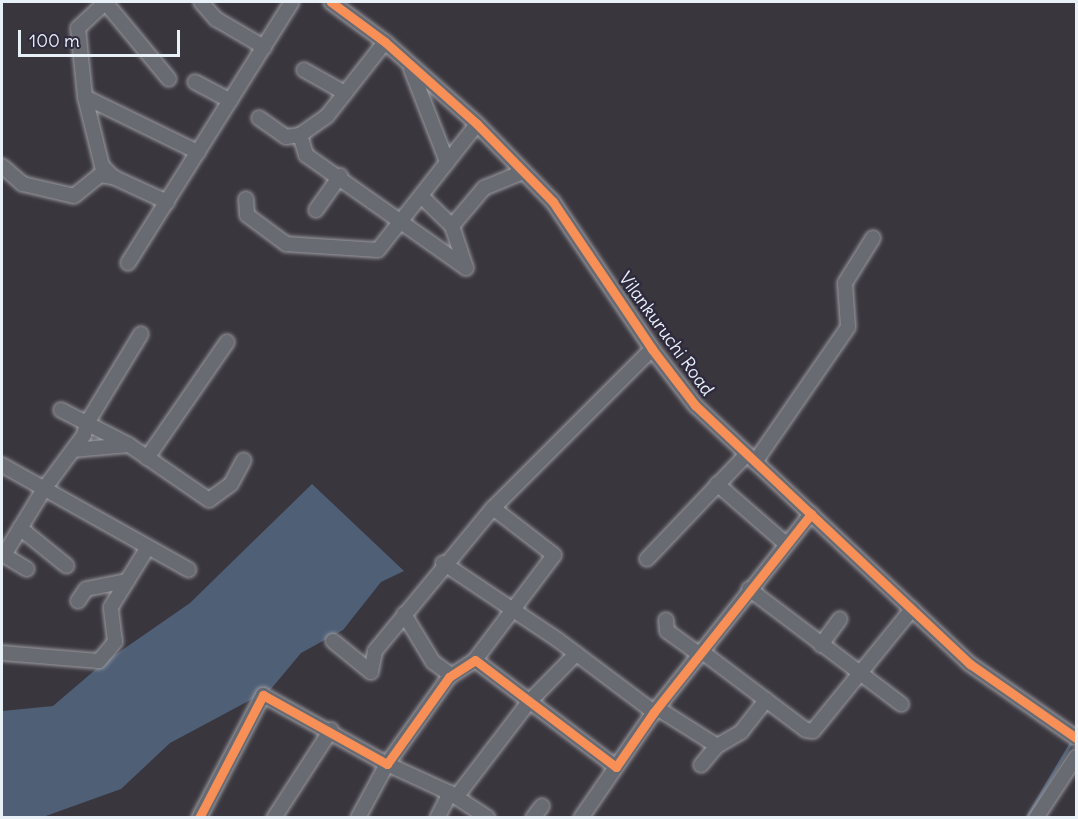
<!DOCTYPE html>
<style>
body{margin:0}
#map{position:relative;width:1078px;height:819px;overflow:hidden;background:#3a363e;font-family:Delius,sans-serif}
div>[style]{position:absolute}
.water>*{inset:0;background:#4f5f76}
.stream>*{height:3px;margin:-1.5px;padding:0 1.5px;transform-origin:1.5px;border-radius:1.5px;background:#4f5f76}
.roads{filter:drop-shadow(0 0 2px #9c9ca2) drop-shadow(0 0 2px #9c9ca2)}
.minor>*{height:14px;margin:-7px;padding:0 7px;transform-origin:7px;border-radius:7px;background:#696b72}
.cycleway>*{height:9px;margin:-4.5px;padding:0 4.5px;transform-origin:4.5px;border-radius:4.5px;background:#f78f57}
span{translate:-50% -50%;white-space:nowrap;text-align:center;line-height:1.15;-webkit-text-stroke:5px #2f2a3d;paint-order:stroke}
.street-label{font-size:18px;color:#e8f1f8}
.frame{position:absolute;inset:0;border:3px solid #e8f1f8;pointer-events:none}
.scale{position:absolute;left:18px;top:30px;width:162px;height:27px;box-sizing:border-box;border:3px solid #e8f1f8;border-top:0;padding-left:8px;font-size:18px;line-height:21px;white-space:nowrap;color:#e8f1f8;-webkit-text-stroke:4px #2f2a3d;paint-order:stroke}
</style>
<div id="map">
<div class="water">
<i style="clip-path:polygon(312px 484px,404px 571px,381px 582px,343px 630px,301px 653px,271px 689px,170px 743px,121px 789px,43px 817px,2px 818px,2px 711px,53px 706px,102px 664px,190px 603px)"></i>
</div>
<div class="stream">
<i style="left:1075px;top:733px;width:7px;rotate:-82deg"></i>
<i style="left:1026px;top:818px;width:92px;rotate:-59.3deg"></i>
</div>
<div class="roads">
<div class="minor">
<i style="left:105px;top:2px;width:100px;rotate:50.3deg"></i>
<i style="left:106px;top:2px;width:38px;rotate:137deg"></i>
<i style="left:78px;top:28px;width:69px;rotate:84.2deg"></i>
<i style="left:85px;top:97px;width:71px;rotate:76.2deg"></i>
<i style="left:102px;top:166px;width:16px;rotate:45deg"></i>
<i style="left:113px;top:177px;width:60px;rotate:24.8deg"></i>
<i style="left:201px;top:2px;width:23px;rotate:49deg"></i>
<i style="left:216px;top:19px;width:56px;rotate:30.3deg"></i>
<i style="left:331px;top:2px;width:67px;rotate:36.5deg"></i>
<i style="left:385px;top:42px;width:123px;rotate:41.7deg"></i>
<i style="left:477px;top:124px;width:109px;rotate:45.7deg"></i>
<i style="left:553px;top:202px;width:177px;rotate:56deg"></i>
<i style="left:652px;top:349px;width:71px;rotate:52.5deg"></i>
<i style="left:695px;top:405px;width:378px;rotate:43.3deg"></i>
<i style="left:970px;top:664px;width:129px;rotate:34.9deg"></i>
<i style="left:411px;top:69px;width:100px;rotate:68.8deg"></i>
<i style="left:304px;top:70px;width:47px;rotate:29.3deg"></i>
<i style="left:195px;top:82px;width:40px;rotate:28deg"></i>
<i style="left:85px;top:97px;width:126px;rotate:26deg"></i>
<i style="left:259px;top:118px;width:33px;rotate:35deg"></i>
<i style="left:286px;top:137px;width:14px;rotate:-8deg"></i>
<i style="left:300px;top:135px;width:33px;rotate:-35deg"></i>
<i style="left:327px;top:116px;width:94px;rotate:-51.9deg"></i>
<i style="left:300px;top:135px;width:21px;rotate:73deg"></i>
<i style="left:306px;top:155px;width:196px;rotate:35.2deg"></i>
<i style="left:466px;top:268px;width:44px;rotate:-108.4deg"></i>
<i style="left:452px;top:226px;width:43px;rotate:-135.9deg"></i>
<i style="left:2px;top:166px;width:28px;rotate:41deg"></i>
<i style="left:23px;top:184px;width:52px;rotate:13.2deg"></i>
<i style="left:74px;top:196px;width:33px;rotate:-39deg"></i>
<i style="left:100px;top:175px;width:13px;rotate:9deg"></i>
<i style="left:246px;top:199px;width:16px;rotate:86deg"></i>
<i style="left:247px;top:215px;width:49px;rotate:36.6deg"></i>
<i style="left:286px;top:244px;width:92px;rotate:3.7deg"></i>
<i style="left:378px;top:250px;width:160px;rotate:-51.8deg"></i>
<i style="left:316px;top:210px;width:42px;rotate:-54.8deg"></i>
<i style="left:452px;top:226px;width:50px;rotate:-49.9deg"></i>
<i style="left:484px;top:188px;width:42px;rotate:-22.3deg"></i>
<i style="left:128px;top:263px;width:308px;rotate:-57.9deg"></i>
<i style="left:61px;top:410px;width:76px;rotate:27.2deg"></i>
<i style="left:129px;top:445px;width:97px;rotate:34.5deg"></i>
<i style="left:209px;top:500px;width:27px;rotate:-36deg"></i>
<i style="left:231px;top:484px;width:27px;rotate:-62deg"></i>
<i style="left:73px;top:450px;width:56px;rotate:-5.1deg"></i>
<i style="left:147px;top:458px;width:141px;rotate:-55.4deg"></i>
<i style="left:755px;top:462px;width:164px;rotate:-55.4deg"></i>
<i style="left:848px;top:327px;width:44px;rotate:-93.9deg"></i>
<i style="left:845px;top:283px;width:53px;rotate:-58.1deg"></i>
<i style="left:2px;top:465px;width:214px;rotate:29.3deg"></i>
<i style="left:717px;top:484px;width:91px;rotate:41deg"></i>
<i style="left:20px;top:528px;width:60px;rotate:39deg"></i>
<i style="left:2px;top:554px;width:29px;rotate:31deg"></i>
<i style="left:4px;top:555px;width:77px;rotate:-58.8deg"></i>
<i style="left:44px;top:489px;width:67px;rotate:-53.5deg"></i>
<i style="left:84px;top:435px;width:12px;rotate:-76deg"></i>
<i style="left:87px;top:423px;width:104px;rotate:-58.8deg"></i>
<i style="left:647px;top:559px;width:145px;rotate:-46.4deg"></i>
<i style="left:443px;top:563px;width:138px;rotate:33.8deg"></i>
<i style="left:558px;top:640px;width:120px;rotate:36.9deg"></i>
<i style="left:749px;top:589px;width:191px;rotate:37.1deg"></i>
<i style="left:78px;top:601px;width:14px;rotate:-56deg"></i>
<i style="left:86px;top:589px;width:42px;rotate:-11deg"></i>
<i style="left:404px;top:614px;width:56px;rotate:58.9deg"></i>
<i style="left:433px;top:662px;width:22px;rotate:36deg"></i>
<i style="left:666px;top:620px;width:11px;rotate:85deg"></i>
<i style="left:667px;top:631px;width:39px;rotate:36deg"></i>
<i style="left:333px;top:641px;width:49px;rotate:39.2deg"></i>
<i style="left:371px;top:672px;width:21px;rotate:-79deg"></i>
<i style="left:375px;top:651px;width:185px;rotate:-50.5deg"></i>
<i style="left:821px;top:645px;width:32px;rotate:-54deg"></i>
<i style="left:701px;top:651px;width:131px;rotate:37deg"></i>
<i style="left:806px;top:730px;width:7px;rotate:8deg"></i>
<i style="left:813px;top:731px;width:157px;rotate:-50.9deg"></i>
<i style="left:2px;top:653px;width:97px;rotate:4.7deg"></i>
<i style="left:99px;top:661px;width:25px;rotate:-50deg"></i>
<i style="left:115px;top:642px;width:35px;rotate:-97deg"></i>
<i style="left:111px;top:607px;width:70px;rotate:-58.3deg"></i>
<i style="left:475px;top:660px;width:131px;rotate:-53deg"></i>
<i style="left:554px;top:555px;width:77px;rotate:-142.4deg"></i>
<i style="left:493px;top:508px;width:225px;rotate:-45deg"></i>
<i style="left:657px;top:708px;width:71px;rotate:32.3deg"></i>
<i style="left:701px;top:765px;width:25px;rotate:-50deg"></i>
<i style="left:717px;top:746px;width:28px;rotate:-30deg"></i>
<i style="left:741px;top:732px;width:41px;rotate:-52deg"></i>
<i style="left:450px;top:793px;width:45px;rotate:33.3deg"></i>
<i style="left:457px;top:796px;width:117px;rotate:-52.6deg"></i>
<i style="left:528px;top:703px;width:69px;rotate:-45.6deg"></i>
<i style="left:199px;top:818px;width:139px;rotate:-62.5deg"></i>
<i style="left:263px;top:695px;width:142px;rotate:29.1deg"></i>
<i style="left:387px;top:764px;width:107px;rotate:-54.5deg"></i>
<i style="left:449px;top:677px;width:31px;rotate:-33deg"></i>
<i style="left:475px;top:660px;width:177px;rotate:37.2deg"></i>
<i style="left:616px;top:767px;width:67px;rotate:-55.4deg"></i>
<i style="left:654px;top:712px;width:253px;rotate:-51.6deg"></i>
<i style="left:274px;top:818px;width:105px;rotate:-57.1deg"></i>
<i style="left:358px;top:818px;width:61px;rotate:-61.8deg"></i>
<i style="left:387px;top:764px;width:69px;rotate:24.7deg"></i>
<i style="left:450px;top:793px;width:28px;rotate:117deg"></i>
<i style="left:533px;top:818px;width:15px;rotate:-53deg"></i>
<i style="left:581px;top:818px;width:62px;rotate:-55.5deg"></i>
<i style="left:1036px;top:818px;width:73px;rotate:-56.7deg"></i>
</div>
</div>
<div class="cycleway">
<i style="left:331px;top:2px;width:67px;rotate:36.5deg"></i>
<i style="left:385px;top:42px;width:123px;rotate:41.7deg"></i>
<i style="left:477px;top:124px;width:109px;rotate:45.7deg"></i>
<i style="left:553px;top:202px;width:177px;rotate:56deg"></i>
<i style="left:652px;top:349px;width:71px;rotate:52.5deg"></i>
<i style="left:695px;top:405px;width:378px;rotate:43.3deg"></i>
<i style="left:970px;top:664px;width:129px;rotate:34.9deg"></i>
<i style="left:199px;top:818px;width:139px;rotate:-62.5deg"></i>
<i style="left:263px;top:695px;width:142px;rotate:29.1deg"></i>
<i style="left:387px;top:764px;width:107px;rotate:-54.5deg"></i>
<i style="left:449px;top:677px;width:31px;rotate:-33deg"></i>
<i style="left:475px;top:660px;width:177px;rotate:37.2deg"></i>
<i style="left:616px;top:767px;width:67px;rotate:-55.4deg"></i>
<i style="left:654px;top:712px;width:253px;rotate:-51.6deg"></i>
</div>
<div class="street-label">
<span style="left:666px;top:334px;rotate:54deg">Vilankuruchi Road</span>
</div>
<div class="frame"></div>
<div class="scale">100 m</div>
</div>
